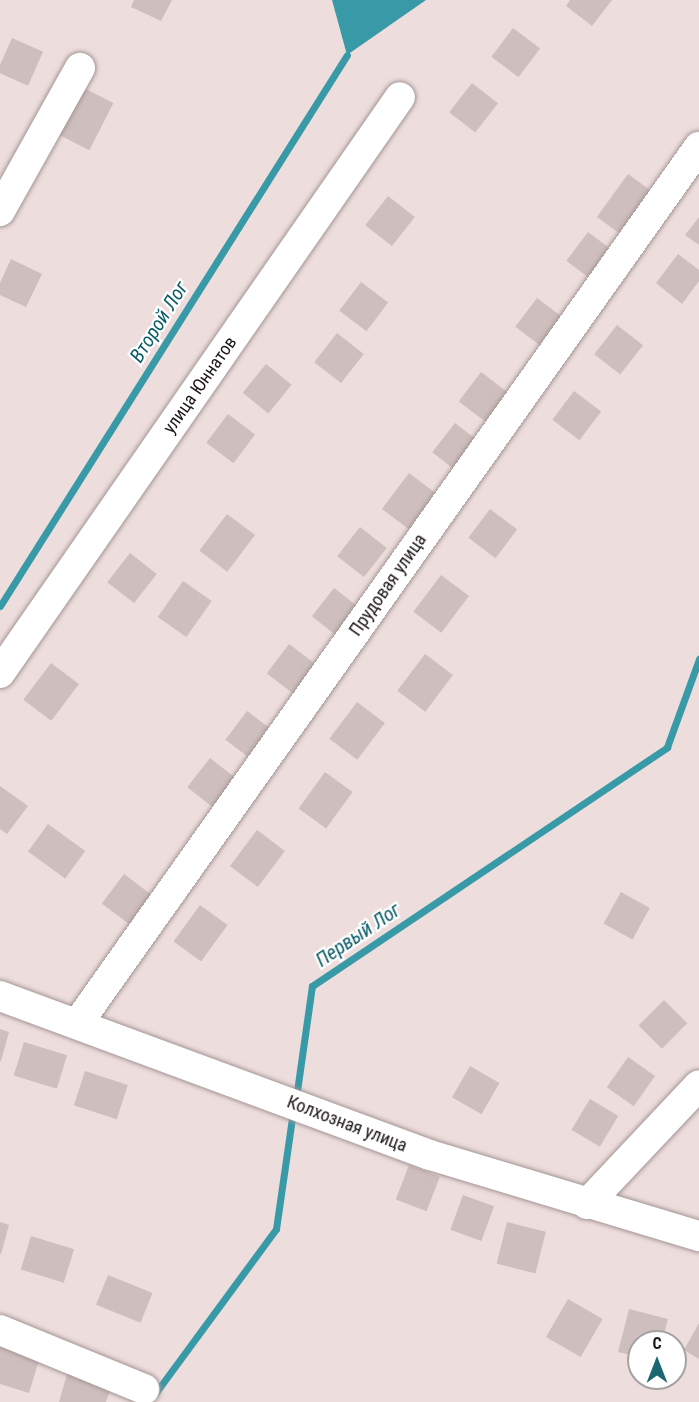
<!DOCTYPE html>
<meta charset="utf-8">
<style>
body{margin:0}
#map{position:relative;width:699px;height:1402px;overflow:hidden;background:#eddddd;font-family:"Roboto Condensed",sans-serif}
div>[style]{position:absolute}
.water>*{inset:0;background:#3899a7}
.stream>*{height:7px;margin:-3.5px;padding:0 3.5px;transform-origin:3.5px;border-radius:3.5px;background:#3899a7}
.building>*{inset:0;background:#cebfbe;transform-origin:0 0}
.roads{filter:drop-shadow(0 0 2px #a49595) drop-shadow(0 0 2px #a49595)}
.minor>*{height:30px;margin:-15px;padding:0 15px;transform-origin:15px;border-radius:15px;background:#fff}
span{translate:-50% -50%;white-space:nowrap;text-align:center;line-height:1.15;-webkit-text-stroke:4.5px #fff;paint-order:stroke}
.street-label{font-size:18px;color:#1d1717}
.water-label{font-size:20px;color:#0b5d68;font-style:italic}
.north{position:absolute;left:627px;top:1330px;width:60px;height:60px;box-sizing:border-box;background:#fff;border:2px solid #a5a2a2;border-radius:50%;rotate:0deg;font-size:16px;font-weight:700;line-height:24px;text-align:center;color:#1d1717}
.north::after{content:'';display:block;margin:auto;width:21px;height:27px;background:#1b6671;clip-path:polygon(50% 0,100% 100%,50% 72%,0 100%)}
</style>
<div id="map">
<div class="water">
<i style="clip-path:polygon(332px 0,426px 0,347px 55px)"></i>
</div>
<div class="stream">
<i style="left:0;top:606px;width:651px;rotate:-57.8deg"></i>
<i style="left:296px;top:1098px;width:113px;rotate:-81.9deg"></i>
<i style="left:312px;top:986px;width:428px;rotate:-33.9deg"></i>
<i style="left:667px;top:747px;width:94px;rotate:-70deg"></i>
<i style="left:154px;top:1395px;width:206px;rotate:-53.7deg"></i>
<i style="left:276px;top:1229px;width:119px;rotate:-81.8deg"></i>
</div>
<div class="building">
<i style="clip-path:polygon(134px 0,172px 0,161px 21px,131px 7px)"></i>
<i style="clip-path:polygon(570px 0,612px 0,592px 26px,566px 6px)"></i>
<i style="left:513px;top:28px;width:34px;height:36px;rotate:37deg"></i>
<i style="left:12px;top:38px;width:34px;height:37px;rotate:24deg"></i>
<i style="left:472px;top:83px;width:33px;height:37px;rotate:38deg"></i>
<i style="left:84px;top:88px;width:33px;height:53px;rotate:27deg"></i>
<i style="left:628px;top:174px;width:32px;height:53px;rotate:36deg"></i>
<i style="left:388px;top:196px;width:34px;height:37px;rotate:38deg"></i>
<i style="clip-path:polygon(699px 217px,699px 245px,685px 235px)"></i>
<i style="left:588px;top:232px;width:34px;height:36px;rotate:37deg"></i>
<i style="clip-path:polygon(678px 254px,699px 270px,699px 281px,682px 304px,656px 283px)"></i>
<i style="clip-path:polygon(11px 259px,42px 274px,26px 307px,0 295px,0 283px)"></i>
<i style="left:361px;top:282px;width:34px;height:36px;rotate:37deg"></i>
<i style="left:537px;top:298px;width:34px;height:36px;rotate:37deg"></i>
<i style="left:617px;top:325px;width:33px;height:37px;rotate:38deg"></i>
<i style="left:337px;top:333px;width:34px;height:37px;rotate:38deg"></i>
<i style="left:266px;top:364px;width:33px;height:37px;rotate:39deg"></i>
<i style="left:481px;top:372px;width:34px;height:37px;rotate:37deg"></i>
<i style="left:574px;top:391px;width:34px;height:36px;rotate:37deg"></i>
<i style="left:228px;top:414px;width:34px;height:36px;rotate:37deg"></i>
<i style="left:455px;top:423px;width:33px;height:37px;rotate:38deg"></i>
<i style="left:409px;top:473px;width:35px;height:45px;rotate:37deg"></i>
<i style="left:490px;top:509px;width:34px;height:36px;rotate:37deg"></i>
<i style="left:227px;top:514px;width:35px;height:46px;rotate:37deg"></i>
<i style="left:360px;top:527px;width:34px;height:37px;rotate:38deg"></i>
<i style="left:130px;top:553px;width:34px;height:37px;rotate:38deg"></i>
<i style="left:441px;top:575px;width:35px;height:46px;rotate:37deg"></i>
<i style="left:183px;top:581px;width:35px;height:44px;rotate:35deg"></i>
<i style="left:334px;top:588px;width:33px;height:36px;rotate:38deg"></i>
<i style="left:289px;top:644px;width:34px;height:37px;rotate:37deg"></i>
<i style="left:425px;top:654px;width:35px;height:46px;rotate:37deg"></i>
<i style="left:51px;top:663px;width:35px;height:46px;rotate:37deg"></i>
<i style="left:357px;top:702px;width:35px;height:46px;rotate:37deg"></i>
<i style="left:247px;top:711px;width:34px;height:36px;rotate:37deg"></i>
<i style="left:210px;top:758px;width:33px;height:37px;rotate:38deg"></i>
<i style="left:325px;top:772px;width:34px;height:45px;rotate:36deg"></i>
<i style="clip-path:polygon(0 786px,28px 806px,7px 834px,0 829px)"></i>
<i style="left:48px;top:824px;width:46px;height:34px;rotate:36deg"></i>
<i style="left:257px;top:830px;width:35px;height:45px;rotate:37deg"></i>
<i style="left:124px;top:874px;width:34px;height:37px;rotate:37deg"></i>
<i style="left:621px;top:892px;width:33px;height:36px;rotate:29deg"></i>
<i style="left:200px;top:905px;width:34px;height:45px;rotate:36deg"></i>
<i style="left:664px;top:1000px;width:33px;height:36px;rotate:45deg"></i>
<i style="clip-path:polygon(0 1029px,9px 1032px,1px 1061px,0 1061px)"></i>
<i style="left:24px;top:1042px;width:45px;height:35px;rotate:17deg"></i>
<i style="left:628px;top:1057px;width:33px;height:37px;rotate:35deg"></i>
<i style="left:470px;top:1066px;width:34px;height:36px;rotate:30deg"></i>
<i style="left:85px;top:1071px;width:45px;height:36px;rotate:18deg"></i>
<i style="left:590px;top:1099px;width:33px;height:36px;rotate:31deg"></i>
<i style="left:409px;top:1165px;width:33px;height:37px;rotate:21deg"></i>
<i style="left:463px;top:1195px;width:33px;height:37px;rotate:20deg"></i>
<i style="clip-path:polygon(0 1222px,9px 1225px,1px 1254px,0 1254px)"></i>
<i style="left:507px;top:1222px;width:40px;height:43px;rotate:14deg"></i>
<i style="left:31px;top:1236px;width:45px;height:35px;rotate:17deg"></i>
<i style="left:108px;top:1275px;width:48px;height:32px;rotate:22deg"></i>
<i style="left:568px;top:1299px;width:40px;height:44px;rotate:30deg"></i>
<i style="clip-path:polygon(629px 1309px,668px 1319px,662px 1342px,639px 1342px,639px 1357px,618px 1352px)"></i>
<i style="clip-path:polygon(699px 1323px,699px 1359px,684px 1350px)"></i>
<i style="clip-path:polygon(0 1347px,39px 1360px,29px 1393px,0 1384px)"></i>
<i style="clip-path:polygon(67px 1374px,111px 1388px,106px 1402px,59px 1402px)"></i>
</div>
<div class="roads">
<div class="minor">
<i style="left:0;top:211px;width:164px;rotate:-60.8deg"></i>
<i style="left:0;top:673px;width:701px;rotate:-55.22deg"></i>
<i style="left:0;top:996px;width:458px;rotate:20.3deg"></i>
<i style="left:430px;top:1155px;width:281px;rotate:16.8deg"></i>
<i style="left:78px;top:1023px;width:1074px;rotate:-54.67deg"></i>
<i style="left:587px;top:1204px;width:163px;rotate:-46.7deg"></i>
<i style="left:0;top:1330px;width:156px;rotate:22.3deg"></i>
</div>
</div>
<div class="street-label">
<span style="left:200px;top:385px;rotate:-55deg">улица Юннатов</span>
<span style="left:388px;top:585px;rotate:-55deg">Прудовая улица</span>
<span style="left:347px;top:1124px;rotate:21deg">Колхозная улица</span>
</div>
<div class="water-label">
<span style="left:159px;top:322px;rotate:-58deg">Второй Лог</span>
<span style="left:358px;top:935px;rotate:-34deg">Первый Лог</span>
</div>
<div class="north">С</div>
</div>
